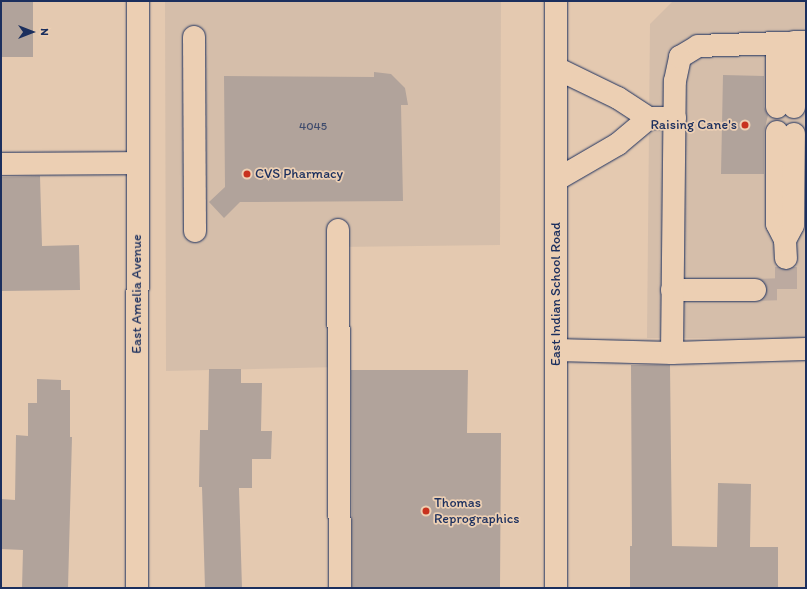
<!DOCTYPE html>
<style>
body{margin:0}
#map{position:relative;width:807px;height:589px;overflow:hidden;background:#e4c9b0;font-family:Itim,sans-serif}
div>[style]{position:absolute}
.built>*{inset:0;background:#d5beaa}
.building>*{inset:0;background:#b1a39b;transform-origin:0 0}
.minor-tunnel>*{height:22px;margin-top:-11px;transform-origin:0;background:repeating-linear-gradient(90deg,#bcaaa0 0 22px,transparent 0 33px)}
.roads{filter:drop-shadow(0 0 1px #1b2f5e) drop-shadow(0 0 1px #1b2f5e)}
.minor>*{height:22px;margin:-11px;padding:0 11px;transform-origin:11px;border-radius:11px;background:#eccfb3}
.major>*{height:22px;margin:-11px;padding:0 11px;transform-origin:11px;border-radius:11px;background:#eccfb3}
.dots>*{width:11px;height:11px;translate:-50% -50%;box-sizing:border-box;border:2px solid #eccfb3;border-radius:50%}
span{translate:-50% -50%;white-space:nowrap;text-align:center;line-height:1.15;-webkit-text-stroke:3.5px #eccfb3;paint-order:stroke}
.number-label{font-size:12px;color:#404c6d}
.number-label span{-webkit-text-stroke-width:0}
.poi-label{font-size:14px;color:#1b2f5e}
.right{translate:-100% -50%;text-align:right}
.left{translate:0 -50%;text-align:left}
.street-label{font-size:14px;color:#1b2f5e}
.frame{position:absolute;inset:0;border:2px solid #1b2f5e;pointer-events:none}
.north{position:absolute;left:12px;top:12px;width:40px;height:40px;-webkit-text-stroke:3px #eccfb3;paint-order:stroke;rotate:90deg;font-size:11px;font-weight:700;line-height:16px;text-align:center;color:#1b2f5e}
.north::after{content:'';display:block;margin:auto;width:14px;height:18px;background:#1b2f5e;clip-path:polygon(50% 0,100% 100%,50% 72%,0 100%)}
</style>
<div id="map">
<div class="built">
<i style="clip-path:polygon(165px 1px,501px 1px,500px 245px,338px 247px,339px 367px,166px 371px)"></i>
<i style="clip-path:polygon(673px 1px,806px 1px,806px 338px,647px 338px,650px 24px)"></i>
</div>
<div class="building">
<i style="left:1px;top:1px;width:32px;height:56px"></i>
<i style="clip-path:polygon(374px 72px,391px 74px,405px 88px,408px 105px,401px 105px,403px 201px,240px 202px,224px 218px,209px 202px,225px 187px,224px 76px,374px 77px)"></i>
<i style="clip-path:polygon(723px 75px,764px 76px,764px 107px,768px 115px,764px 132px,764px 174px,721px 174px)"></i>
<i style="clip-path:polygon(40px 176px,42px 246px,79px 245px,80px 290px,1px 291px,1px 177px)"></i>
<i style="clip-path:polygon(631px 365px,670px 365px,672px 546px,717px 547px,718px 483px,751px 484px,750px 547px,778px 547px,778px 588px,630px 588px,630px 546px,632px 546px)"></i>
<i style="clip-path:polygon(209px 369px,241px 369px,241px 383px,262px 383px,261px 431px,272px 431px,271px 459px,252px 459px,252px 488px,239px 488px,242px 588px,205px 588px,202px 487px,199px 487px,200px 430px,208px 430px)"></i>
<i style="clip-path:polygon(351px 370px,468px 370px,467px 433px,501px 433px,500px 588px,352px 588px)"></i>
<i style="clip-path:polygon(37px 379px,61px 380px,61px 390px,70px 390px,70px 437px,72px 437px,68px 588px,22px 588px,23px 550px,1px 549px,1px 499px,15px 500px,16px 435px,28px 436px,28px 403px,37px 403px)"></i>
</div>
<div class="minor-tunnel">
<i style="left:755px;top:290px;width:31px;rotate:-2deg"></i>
<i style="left:786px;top:289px;width:31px;rotate:-90deg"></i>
</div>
<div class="roads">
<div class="minor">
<i style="left:194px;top:37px;width:194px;rotate:89.7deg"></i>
<i style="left:777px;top:43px;width:64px;rotate:90deg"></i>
<i style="left:556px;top:68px;width:69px;rotate:25.8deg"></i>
<i style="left:618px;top:98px;width:37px;rotate:33deg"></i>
<i style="left:649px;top:118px;width:26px"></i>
<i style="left:794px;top:107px;width:65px;rotate:-90deg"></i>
<i style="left:777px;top:132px;width:92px;rotate:90deg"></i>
<i style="left:777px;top:224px;width:18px;rotate:63deg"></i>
<i style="left:785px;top:240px;width:18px;rotate:87deg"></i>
<i style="left:1px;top:164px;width:137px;rotate:-0.4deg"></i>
<i style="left:556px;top:180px;width:72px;rotate:-30.1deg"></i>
<i style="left:618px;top:144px;width:40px;rotate:-40deg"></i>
<i style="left:338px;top:230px;width:358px;rotate:89.7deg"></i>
<i style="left:785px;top:240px;width:17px;rotate:-62deg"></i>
<i style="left:793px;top:225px;width:91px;rotate:-89.4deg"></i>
<i style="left:672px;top:290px;width:83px"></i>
<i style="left:556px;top:350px;width:116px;rotate:1.5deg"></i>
<i style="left:672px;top:353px;width:134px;rotate:-1.7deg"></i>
<i style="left:672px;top:353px;width:272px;rotate:-89.4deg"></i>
<i style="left:675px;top:81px;width:25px;rotate:-78deg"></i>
<i style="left:680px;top:57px;width:21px;rotate:-31deg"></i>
<i style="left:698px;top:46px;width:108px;rotate:-2.1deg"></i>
<i style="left:137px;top:588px;width:587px;rotate:-89.9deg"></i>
</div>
<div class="major">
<i style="left:556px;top:1px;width:587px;rotate:90deg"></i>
</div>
</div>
<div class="dots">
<i style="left:745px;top:125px;background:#c8321e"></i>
<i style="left:247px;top:174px;background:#c8321e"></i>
<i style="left:426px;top:511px;background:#c8321e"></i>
</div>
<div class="number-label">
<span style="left:313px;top:127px">4045</span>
</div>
<div class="poi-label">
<span class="right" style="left:737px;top:125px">Raising Cane's</span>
<span class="left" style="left:255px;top:174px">CVS Pharmacy</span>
<span class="left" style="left:434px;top:511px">Thomas<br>Reprographics</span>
</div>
<div class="street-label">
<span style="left:137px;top:294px;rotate:-90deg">East Amelia Avenue</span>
<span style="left:556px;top:294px;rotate:-90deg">East Indian School Road</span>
</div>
<div class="frame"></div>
<div class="north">N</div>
</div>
